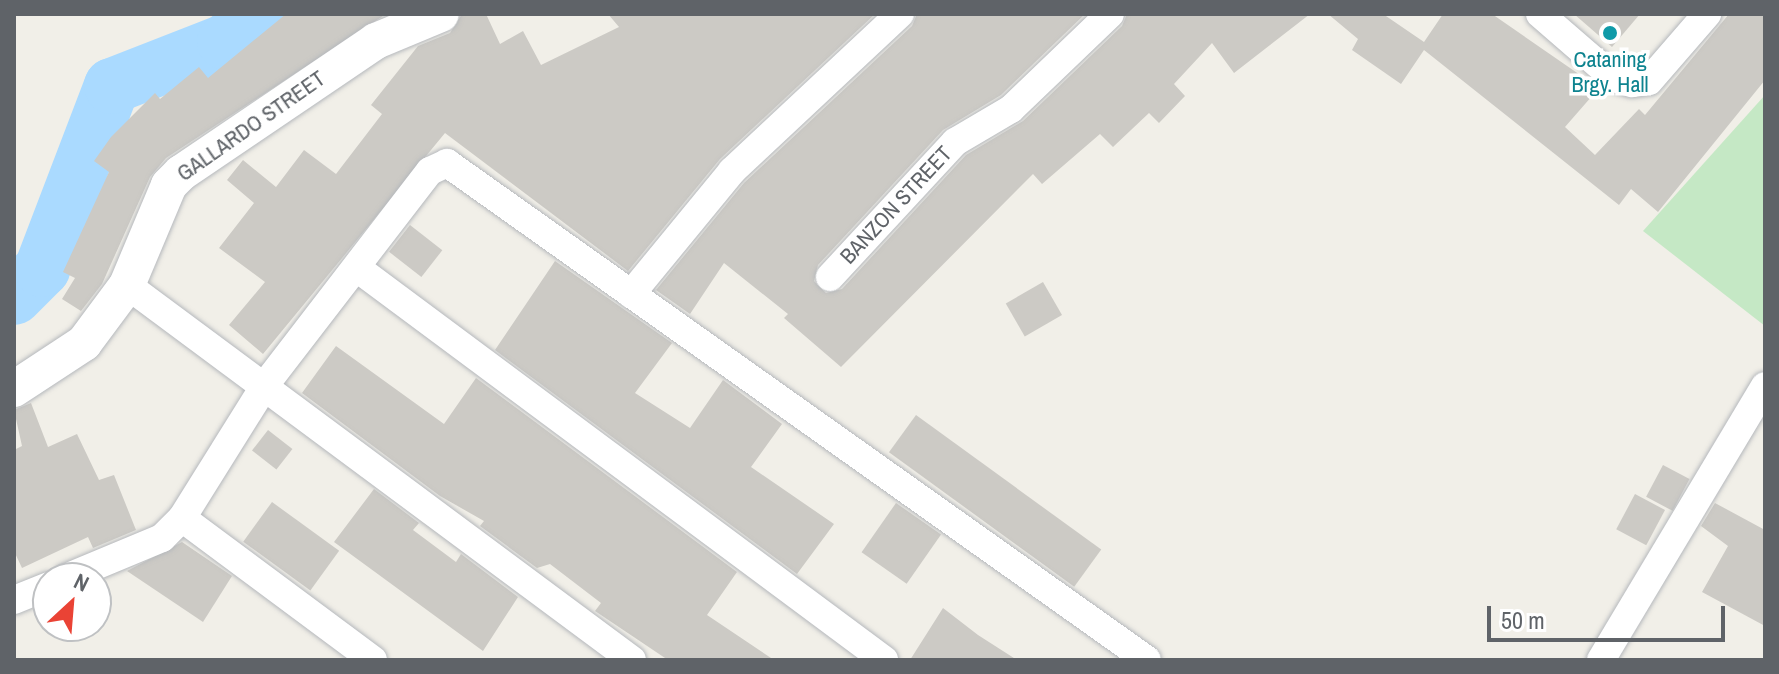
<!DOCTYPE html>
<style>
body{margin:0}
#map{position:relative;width:1779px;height:674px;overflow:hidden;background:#f1efe8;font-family:"Archivo Narrow",sans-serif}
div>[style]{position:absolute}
.green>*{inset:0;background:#c5e8c5}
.river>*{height:56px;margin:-28px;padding:0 28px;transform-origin:28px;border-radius:28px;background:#aadaff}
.building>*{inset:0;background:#cccac5;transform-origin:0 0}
.roads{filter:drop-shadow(0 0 2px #b5b8bc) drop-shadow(0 0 2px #b5b8bc)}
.minor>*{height:28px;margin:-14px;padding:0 14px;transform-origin:14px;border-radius:14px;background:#fff}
.tertiary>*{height:36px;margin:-18px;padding:0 18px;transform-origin:18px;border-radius:18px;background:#fff}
.dots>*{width:22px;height:22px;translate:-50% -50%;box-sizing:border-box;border:4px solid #fff;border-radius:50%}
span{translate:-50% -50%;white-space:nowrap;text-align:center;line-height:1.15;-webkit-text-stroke:7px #fff;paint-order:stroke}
.culture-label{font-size:22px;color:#0d838f}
.street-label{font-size:22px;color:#5f6368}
.frame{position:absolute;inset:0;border:16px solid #5f6368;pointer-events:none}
.north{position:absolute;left:32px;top:562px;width:80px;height:80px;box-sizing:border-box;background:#fff;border:2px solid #bfc1c3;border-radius:50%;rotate:26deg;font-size:22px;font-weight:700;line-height:32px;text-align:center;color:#5f6368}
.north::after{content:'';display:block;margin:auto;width:28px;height:36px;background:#ea4335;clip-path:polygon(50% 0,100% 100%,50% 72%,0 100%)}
.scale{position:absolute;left:1487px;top:606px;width:238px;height:36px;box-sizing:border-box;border:4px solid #5f6368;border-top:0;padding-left:10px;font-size:24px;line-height:28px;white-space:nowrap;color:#5f6368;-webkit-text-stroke:6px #fff;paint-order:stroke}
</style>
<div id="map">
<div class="green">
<i style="clip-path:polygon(1765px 95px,1765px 326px,1643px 231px)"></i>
</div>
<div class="river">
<i style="left:14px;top:297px;width:40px;rotate:-45deg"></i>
<i style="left:42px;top:269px;width:196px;rotate:-69.1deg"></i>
<i style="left:112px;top:86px;width:121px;rotate:-21.3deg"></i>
<i style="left:225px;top:42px;width:44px;rotate:-39.5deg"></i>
</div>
<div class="building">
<i style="clip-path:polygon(286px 14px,386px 14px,166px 158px,150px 177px,102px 284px,81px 311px,62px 299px,75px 278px,63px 272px,109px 172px,94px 161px,111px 137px,155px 93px,160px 99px,199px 67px,208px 78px)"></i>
<i style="clip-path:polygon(462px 14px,486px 14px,500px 44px,523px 31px,541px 65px,619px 27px,608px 14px,875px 14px,720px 159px,628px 271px,445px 133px,263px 354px,229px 325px,265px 282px,219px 248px,254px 203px,227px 180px,243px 160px,276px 187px,304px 150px,336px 174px,382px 114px,371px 105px,418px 46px,450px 33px)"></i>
<i style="clip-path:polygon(917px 14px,1085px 14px,1001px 95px,943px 130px,818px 265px,814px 281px,826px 293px,842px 289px,966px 155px,1023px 121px,1122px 26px,1127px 14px,1310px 14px,1234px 73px,1212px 43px,1174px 84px,1185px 96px,1159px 123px,1149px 113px,1113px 147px,1100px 134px,1042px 184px,1033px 174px,841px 367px,784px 318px,788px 314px,724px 263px,690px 314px,656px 290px,744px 183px,912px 26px)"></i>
<i style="clip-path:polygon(1328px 14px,1383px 14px,1424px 42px,1443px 14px,1492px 14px,1599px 88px,1565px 127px,1595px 155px,1639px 109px,1645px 115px,1729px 14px,1765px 14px,1765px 80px,1658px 212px,1631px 189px,1619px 205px,1424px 50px,1401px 84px,1352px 50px,1358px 39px)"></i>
<i style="clip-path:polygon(1574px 14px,1640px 14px,1612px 47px)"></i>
<i style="left:410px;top:225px;width:41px;height:34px;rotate:38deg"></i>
<i style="clip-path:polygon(555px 261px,672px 343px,635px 393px,690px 428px,723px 380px,782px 424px,751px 467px,834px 524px,797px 574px,495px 350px)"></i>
<i style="left:1043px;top:282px;width:38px;height:43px;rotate:60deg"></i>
<i style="clip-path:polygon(336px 346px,444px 424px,476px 378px,737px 572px,707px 615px,774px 660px,668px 660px,595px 611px,601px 603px,550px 564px,537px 568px,480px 526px,484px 521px,440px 496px,302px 393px)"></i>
<i style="clip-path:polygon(31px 403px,48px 447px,77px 434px,99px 480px,114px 475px,136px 530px,93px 548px,88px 537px,22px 568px,14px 551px,14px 450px,22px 446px,14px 410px)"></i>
<i style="left:916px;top:415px;width:229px;height:46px;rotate:36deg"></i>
<i style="left:268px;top:430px;width:31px;height:26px;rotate:38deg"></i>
<i style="left:1663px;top:465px;width:30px;height:36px;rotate:28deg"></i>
<i style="clip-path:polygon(374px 489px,419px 523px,413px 530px,456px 562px,461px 554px,518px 597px,483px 651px,334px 542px)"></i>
<i style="left:1635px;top:494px;width:34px;height:40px;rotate:28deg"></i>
<i style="left:272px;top:502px;width:83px;height:49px;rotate:36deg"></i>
<i style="left:896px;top:503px;width:55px;height:60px;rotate:35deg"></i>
<i style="clip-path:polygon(1715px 503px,1765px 530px,1765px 626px,1702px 592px,1728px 546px,1701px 526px)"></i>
<i style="clip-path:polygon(182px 542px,232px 576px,203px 622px,127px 571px)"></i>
<i style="clip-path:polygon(943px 608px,978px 635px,1017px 660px,910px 660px)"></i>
</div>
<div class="roads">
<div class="minor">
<i style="left:1540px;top:14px;width:98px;rotate:40.9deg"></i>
<i style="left:1614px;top:78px;width:19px;rotate:16deg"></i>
<i style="left:1632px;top:83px;width:17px;rotate:-7deg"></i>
<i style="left:1649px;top:81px;width:89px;rotate:-49.1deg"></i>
<i style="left:357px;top:268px;width:657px;rotate:36.64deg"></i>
<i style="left:830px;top:277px;width:184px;rotate:-47.2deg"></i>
<i style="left:955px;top:142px;width:65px;rotate:-30.5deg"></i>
<i style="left:1011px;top:109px;width:137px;rotate:-43.8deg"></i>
<i style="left:127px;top:285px;width:629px;rotate:36.6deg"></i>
<i style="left:631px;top:294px;width:159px;rotate:-50.6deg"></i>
<i style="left:732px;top:171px;width:230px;rotate:-43.1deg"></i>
<i style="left:66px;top:578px;width:104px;rotate:-22.6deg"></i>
<i style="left:162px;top:538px;width:28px;rotate:-45deg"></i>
<i style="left:14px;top:600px;width:37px;rotate:-22deg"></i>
<i style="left:373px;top:660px;width:238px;rotate:-143.4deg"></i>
<i style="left:182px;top:518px;width:157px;rotate:-58deg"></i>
<i style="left:265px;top:385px;width:270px;rotate:-52.4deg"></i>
<i style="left:430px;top:171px;width:19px;rotate:-25deg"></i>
<i style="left:447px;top:163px;width:858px;rotate:35.37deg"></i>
<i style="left:1601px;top:660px;width:319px;rotate:-59.1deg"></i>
</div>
<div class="tertiary">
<i style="left:14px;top:389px;width:84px;rotate:-33.3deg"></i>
<i style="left:84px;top:343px;width:72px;rotate:-53.4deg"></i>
<i style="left:127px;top:285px;width:108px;rotate:-67.2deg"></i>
<i style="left:169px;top:185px;width:17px;rotate:-45deg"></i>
<i style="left:181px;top:173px;width:235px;rotate:-34.1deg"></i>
<i style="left:376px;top:41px;width:70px;rotate:-22.6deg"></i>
</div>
</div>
<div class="dots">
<i style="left:1610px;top:33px;background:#0f9aa8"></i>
</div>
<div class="culture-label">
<span style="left:1610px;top:72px">Cataning<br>Brgy. Hall</span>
</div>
<div class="street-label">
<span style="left:251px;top:126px;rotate:-35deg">GALLARDO STREET</span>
<span style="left:896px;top:205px;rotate:-47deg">BANZON STREET</span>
</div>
<div class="frame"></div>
<div class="north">N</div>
<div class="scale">50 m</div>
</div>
